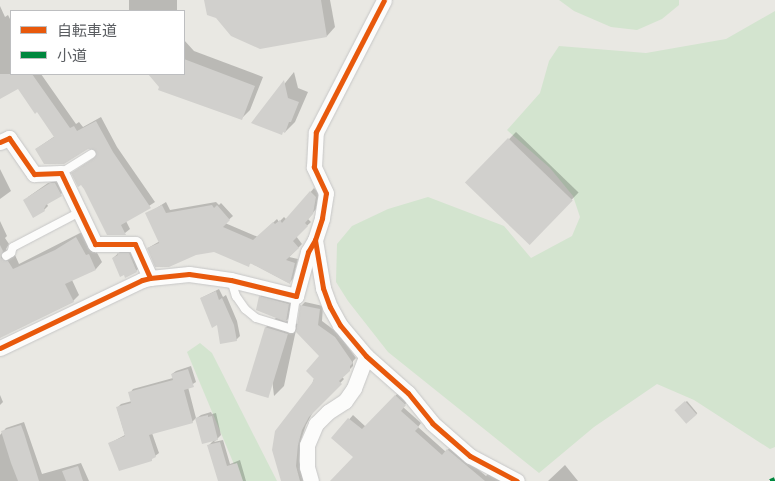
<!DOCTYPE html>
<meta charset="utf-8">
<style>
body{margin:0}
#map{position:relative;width:775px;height:481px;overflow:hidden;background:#e9e8e3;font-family:"Roboto Condensed","Noto Sans JP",sans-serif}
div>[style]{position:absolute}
.green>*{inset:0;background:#d3e4cf}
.shadow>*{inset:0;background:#0003;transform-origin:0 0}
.building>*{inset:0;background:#d1d0cd;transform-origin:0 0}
.roads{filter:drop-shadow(0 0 1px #c6c6c6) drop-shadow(0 0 1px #c6c6c6)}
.service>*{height:8px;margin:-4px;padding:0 4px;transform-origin:4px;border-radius:4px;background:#fcfcfb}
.minor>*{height:15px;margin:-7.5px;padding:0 7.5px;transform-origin:7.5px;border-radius:7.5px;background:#fcfcfb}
.quiet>*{height:4px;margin-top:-2px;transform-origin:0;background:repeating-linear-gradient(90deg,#00873e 0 8px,transparent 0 12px)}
.cycleway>*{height:5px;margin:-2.5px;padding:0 2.5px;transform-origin:2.5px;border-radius:2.5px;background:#e8590c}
span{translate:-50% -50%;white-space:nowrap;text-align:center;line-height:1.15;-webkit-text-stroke:4px #fff;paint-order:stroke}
.legend{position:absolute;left:10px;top:10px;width:175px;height:65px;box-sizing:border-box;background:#fff;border:1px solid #bdbec0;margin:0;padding:6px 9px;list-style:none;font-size:15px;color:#5a5d61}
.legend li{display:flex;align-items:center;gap:10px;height:25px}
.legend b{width:25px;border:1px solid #bdbec0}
</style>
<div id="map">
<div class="green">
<i style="clip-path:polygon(559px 0,679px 0,679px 5px,662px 19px,637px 30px,611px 27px,574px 11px)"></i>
<i style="clip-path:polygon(775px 11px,775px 447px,770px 449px,694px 400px,657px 384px,594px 427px,539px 473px,388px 352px,348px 301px,336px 282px,337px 244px,352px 226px,388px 209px,428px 197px,504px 226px,531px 258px,572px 236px,580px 217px,573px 196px,550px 168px,507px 130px,540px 93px,549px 61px,559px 46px,646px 53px,726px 39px)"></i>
<i style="clip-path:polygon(200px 343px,212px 353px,277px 481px,241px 481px,187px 352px)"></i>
</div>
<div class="shadow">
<i style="left:129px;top:0;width:48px;height:11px"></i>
<i style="clip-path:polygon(206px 0,330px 0,335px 27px,327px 36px)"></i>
<i style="clip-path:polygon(0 6px,5px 17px,8px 15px,11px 21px,11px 74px,41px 74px,76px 124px,79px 122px,83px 127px,101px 117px,117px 147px,155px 202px,126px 221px,130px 229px,125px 233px,108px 233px,85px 189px,73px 173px,97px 156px,95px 148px,36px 149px,55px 136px,37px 111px,18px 88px,0 98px)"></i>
<i style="clip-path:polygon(184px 40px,194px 51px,263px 77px,250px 110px,241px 119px,161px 87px,150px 74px,184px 74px)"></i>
<i style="clip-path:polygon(294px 72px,298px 88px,308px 92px,295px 122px,285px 132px,253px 123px)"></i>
<i style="left:516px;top:132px;width:87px;height:70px;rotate:44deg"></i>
<i style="clip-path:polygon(0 169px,11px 191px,0 199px)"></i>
<i style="clip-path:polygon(59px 180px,65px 191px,47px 204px,48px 206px,44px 210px,28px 197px,48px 183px)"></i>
<i style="clip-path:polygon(314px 188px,319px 193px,316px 209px,308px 219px,311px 222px,296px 236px,302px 244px,289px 257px,298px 259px,293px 279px,289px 283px,251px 263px,248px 265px,214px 250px,148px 248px,160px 241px,147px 214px,166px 202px,170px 210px,216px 202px,219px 205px,221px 203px,233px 216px,225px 223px,258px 237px,277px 219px,279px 222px,284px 217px,287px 220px)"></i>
<i style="clip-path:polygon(0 221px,7px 236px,5px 238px,9px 244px,6px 249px,9px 255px,15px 255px,19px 264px,82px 232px,95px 249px,102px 262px,96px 269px,72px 280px,79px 295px,73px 301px,0 337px)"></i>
<i style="clip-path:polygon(122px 250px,133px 250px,140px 267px,136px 271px,113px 258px)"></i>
<i style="clip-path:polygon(219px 289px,223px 297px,226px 295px,237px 321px,240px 336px,236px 340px,218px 324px,201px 298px)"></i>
<i style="clip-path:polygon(263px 293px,292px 300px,290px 317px,286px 321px,298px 324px,302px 305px,305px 302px,323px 306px,322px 321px,338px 333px,356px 358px,353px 361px,353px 366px,342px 377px,344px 379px,313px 412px,306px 425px,301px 440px,299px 461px,305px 481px,282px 481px,321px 356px,296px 330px,284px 386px,274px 396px,266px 327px,277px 317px,260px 297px)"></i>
<i style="clip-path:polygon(191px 366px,196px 382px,188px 387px,196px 418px,192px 422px,152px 433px,159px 453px,155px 456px,110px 443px,125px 435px,117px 408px,121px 404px,132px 401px,130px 393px,133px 389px,173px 378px,172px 374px,176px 371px)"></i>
<i style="clip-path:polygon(399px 392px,408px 401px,403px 407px,421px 423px,418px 427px,446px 452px,451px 446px,486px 476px,490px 472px,501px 481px,341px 481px,355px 456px,333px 438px,353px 415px,366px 427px)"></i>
<i style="clip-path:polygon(0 395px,3px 402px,0 405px)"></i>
<i style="left:687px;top:401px;width:16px;height:14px;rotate:50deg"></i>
<i style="clip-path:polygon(211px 412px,212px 414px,216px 413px,221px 435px,214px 442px,223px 440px,230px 464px,240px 460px,246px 481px,219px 481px,208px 446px,215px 439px,197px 418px,201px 415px)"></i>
<i style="clip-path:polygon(24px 422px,42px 474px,81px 463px,89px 481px,0 481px,0 435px,6px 428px)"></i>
<i style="clip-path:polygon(565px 465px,578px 481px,548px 481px)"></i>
</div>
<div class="building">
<i style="clip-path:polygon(204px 0,321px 0,327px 37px,260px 49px,231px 36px,216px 18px,207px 15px)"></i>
<i style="clip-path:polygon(184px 59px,255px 86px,242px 120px,158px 90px,159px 87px,148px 74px,184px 74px)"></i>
<i style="clip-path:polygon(0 74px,32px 74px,70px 128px,74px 126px,77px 131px,96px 121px,113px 152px,151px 208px,121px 225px,126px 235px,107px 235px,84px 189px,81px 185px,78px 187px,71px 173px,94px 158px,95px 151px,88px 149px,64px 164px,44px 164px,35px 149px,54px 137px,37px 112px,35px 114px,18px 89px,0 99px)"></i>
<i style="clip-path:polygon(284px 80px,288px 98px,299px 102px,291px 122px,289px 122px,285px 133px,283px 132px,282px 135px,251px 123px)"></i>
<i style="left:508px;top:138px;width:90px;height:62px;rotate:44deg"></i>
<i style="clip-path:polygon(50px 183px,55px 183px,62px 196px,46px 205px,44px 209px,45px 211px,33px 218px,23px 200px)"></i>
<i style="clip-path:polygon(310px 191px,316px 197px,313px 214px,305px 223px,308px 226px,293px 241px,299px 248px,286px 260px,295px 263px,290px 284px,250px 263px,249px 267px,214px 252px,196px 255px,169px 267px,155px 267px,147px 248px,159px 243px,145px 213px,162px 205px,166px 213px,212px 205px,214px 208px,217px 205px,230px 220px,223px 227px,253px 240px,273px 222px,275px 224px,280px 220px,282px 223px)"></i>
<i style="clip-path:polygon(76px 237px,86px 255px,89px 254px,96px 270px,65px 284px,74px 302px,0 338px,0 245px,3px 251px,1px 258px,8px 261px,13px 269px,55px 250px)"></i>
<i style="clip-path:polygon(117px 253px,129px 253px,137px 272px,125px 278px,124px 275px,120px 277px,112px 258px,118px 255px)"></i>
<i style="clip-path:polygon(216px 291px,219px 300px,222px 298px,234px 325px,237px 341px,220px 344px,217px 325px,212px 328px,200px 298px)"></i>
<i style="clip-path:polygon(259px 296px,289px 304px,286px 322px,256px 310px)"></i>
<i style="clip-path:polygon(300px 305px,320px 309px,318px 325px,335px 337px,353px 363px,350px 366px,350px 371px,339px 381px,342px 384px,309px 417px,302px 430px,298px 445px,296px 466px,300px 481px,281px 481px,272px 450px,275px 431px,312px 383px,314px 379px,306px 371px,319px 356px,296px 332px)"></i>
<i style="left:265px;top:327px;width:24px;height:67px;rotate:17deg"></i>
<i style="clip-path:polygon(188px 369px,194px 387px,184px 390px,193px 423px,149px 435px,156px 457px,152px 459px,152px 461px,119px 471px,108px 443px,125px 436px,116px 407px,131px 403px,128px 392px,173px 380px,171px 374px)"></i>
<i style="clip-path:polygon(395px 395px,406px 405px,401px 411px,419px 427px,415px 431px,442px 455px,447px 449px,485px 481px,330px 481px,353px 457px,331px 438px,348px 418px,362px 429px)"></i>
<i style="left:685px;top:401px;width:18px;height:14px;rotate:49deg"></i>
<i style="clip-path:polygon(208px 415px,208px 417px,212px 416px,218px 440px,202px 444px,195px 418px)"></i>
<i style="clip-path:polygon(21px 425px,24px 433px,39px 481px,18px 481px,11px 463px,1px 431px)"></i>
<i style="clip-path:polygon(220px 442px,227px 466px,237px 463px,243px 481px,218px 481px,207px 445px)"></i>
<i style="clip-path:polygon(78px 466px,83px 481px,66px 481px,62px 471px)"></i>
</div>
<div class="roads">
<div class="service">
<i style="left:61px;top:173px;width:36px;rotate:-32deg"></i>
<i style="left:6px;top:256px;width:6px;rotate:-31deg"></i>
<i style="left:11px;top:253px;width:6px;rotate:-72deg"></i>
<i style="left:13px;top:247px;width:76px;rotate:-27.6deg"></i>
<i style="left:231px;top:280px;width:17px;rotate:73deg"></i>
<i style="left:236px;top:296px;width:16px;rotate:55deg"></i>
<i style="left:245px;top:309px;width:14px;rotate:39deg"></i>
<i style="left:256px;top:318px;width:37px;rotate:17deg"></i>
<i style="left:291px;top:329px;width:33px;rotate:-81deg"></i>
</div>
<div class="minor">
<i style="left:0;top:142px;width:10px;rotate:-24deg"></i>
<i style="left:9px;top:138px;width:44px;rotate:55.2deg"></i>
<i style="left:34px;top:174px;width:27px;rotate:-2deg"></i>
<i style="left:61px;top:173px;width:79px;rotate:64.4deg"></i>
<i style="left:95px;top:244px;width:40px"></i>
<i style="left:135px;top:244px;width:37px;rotate:66deg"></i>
<i style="left:315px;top:240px;width:49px;rotate:80.5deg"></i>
<i style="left:323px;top:288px;width:20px;rotate:70deg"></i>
<i style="left:330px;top:307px;width:21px;rotate:61deg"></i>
<i style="left:340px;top:325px;width:40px;rotate:50deg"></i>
<i style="left:366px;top:356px;width:56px;rotate:41.4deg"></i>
<i style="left:408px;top:393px;width:38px;rotate:51deg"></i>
<i style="left:432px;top:423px;width:50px;rotate:41deg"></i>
<i style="left:470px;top:456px;width:53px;rotate:28deg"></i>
<i style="left:0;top:348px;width:157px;rotate:-25.6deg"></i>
<i style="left:142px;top:280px;width:8px;rotate:-14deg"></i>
<i style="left:150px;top:278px;width:39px;rotate:-6deg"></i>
<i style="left:189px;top:274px;width:42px;rotate:8.1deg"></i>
<i style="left:231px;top:280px;width:67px;rotate:13.8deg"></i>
<i style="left:296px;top:296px;width:46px;rotate:-74.7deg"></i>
<i style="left:308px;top:252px;width:14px;rotate:-60deg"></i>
<i style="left:315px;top:240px;width:23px;rotate:-72deg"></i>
<i style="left:322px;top:218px;width:25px;rotate:-81deg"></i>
<i style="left:326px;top:193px;width:29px;rotate:-115deg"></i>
<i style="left:314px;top:167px;width:35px;rotate:-87deg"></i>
<i style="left:316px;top:132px;width:148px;rotate:-62.7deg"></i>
<i style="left:311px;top:481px;width:15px;rotate:-106deg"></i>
<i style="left:307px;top:467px;width:22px;rotate:-90deg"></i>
<i style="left:307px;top:445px;width:23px;rotate:-67deg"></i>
<i style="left:316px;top:424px;width:17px;rotate:-45deg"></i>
<i style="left:328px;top:412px;width:20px;rotate:-33deg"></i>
<i style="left:345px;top:401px;width:16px;rotate:-55deg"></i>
<i style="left:354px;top:388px;width:34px;rotate:-69deg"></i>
</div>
</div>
<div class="quiet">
<i style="left:770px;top:481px;width:5px;rotate:-22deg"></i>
</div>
<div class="cycleway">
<i style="left:0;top:142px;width:10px;rotate:-24deg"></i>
<i style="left:9px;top:138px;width:44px;rotate:55.2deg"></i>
<i style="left:34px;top:174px;width:27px;rotate:-2deg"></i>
<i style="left:61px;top:173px;width:79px;rotate:64.4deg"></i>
<i style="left:95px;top:244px;width:40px"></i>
<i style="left:135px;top:244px;width:37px;rotate:66deg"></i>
<i style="left:315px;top:240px;width:49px;rotate:80.5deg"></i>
<i style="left:323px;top:288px;width:20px;rotate:70deg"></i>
<i style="left:330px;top:307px;width:21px;rotate:61deg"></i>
<i style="left:340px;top:325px;width:40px;rotate:50deg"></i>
<i style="left:366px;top:356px;width:56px;rotate:41.4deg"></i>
<i style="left:408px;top:393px;width:38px;rotate:51deg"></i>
<i style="left:432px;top:423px;width:50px;rotate:41deg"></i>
<i style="left:470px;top:456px;width:53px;rotate:28deg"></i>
<i style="left:0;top:348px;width:157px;rotate:-25.6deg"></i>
<i style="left:142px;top:280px;width:8px;rotate:-14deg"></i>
<i style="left:150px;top:278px;width:39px;rotate:-6deg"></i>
<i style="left:189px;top:274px;width:42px;rotate:8.1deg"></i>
<i style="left:231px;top:280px;width:67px;rotate:13.8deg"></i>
<i style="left:296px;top:296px;width:46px;rotate:-74.7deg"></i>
<i style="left:308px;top:252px;width:14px;rotate:-60deg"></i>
<i style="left:315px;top:240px;width:23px;rotate:-72deg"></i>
<i style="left:322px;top:218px;width:25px;rotate:-81deg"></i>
<i style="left:326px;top:193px;width:29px;rotate:-115deg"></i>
<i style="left:314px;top:167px;width:35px;rotate:-87deg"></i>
<i style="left:316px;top:132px;width:148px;rotate:-62.7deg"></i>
</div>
<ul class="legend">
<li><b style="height:6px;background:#e8590c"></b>自転車道</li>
<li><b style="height:6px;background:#00873e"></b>小道</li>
</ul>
</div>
